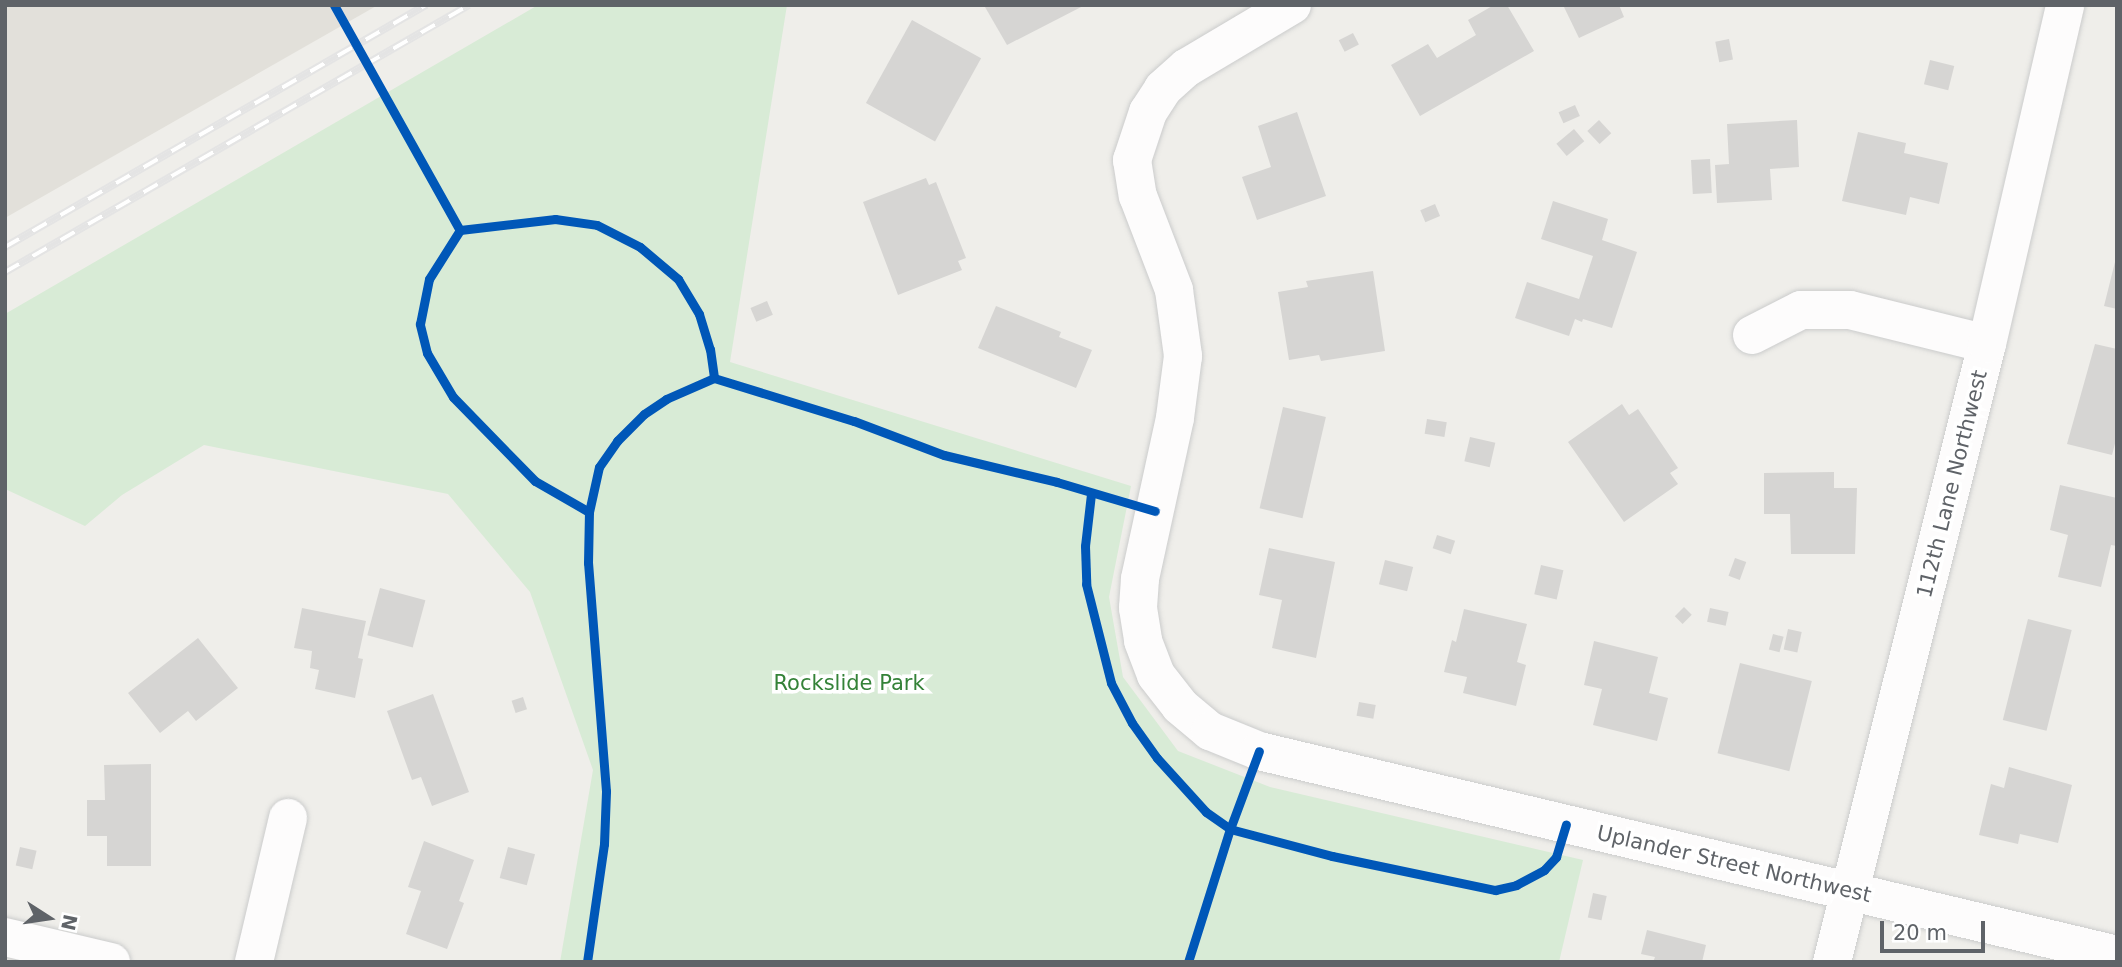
<!DOCTYPE html>
<style>
body{margin:0}
#map{position:relative;width:2122px;height:967px;overflow:hidden;background:#efeeea;font-family:"DejaVu Sans",sans-serif}
div>[style]{position:absolute}
.education>*{inset:0;background:#e2e0da}
.green>*{inset:0;background:#d8ebd6}
.building>*{inset:0;background:#d6d5d3;transform-origin:0 0}
.roads{filter:drop-shadow(0 0 2px #cbcccc) drop-shadow(0 0 2px #cbcccc)}
.street>*{height:38px;margin:-19px;padding:0 19px;transform-origin:19px;border-radius:19px;background:#fdfcfc}
.rail>*{height:8px;margin-top:-4px;transform-origin:0;background:repeating-linear-gradient(90deg,#fff 0 16px,#e4e4e4 0 32px);box-sizing:border-box;border-block:2px solid #e4e4e4}
.cycleway>*{height:9px;margin:-4.5px;padding:0 4.5px;transform-origin:4.5px;border-radius:4.5px;background:#0057b8}
span{translate:-50% -50%;white-space:nowrap;text-align:center;line-height:1.15;-webkit-text-stroke:7px #fff;paint-order:stroke}
.street-label{font-size:21px;color:#5f6368}
.park-label{font-size:21px;color:#348238}
.frame{position:absolute;inset:0;border:7px solid #5f6368;pointer-events:none}
.north{position:absolute;left:14px;top:883px;width:70px;height:70px;-webkit-text-stroke:5px #fff;paint-order:stroke;rotate:102deg;font-size:19px;font-weight:700;line-height:28px;text-align:center;color:#5f6368}
.north::after{content:'';display:block;margin:auto;width:24px;height:32px;background:#5f6368;clip-path:polygon(50% 0,100% 100%,50% 72%,0 100%)}
.scale{position:absolute;left:1880px;top:921px;width:105px;height:32px;box-sizing:border-box;border:4px solid #5f6368;border-top:0;padding-left:9px;font-size:21px;line-height:24px;white-space:nowrap;color:#5f6368;-webkit-text-stroke:5px #fff;paint-order:stroke}
</style>
<div id="map">
<div class="education">
<i style="clip-path:polygon(5px 5px,378px 5px,5px 218px)"></i>
</div>
<div class="green">
<i style="clip-path:polygon(538px 5px,787px 5px,730px 362px,1131px 486px,1109px 597px,1123px 677px,1178px 751px,1270px 787px,1583px 860px,1559px 962px,560px 962px,593px 770px,530px 592px,448px 494px,204px 445px,122px 495px,85px 526px,5px 489px,5px 314px)"></i>
</div>
<div class="building">
<i style="clip-path:polygon(989px 5px,1085px 5px,1007px 45px,985px 7px)"></i>
<i style="clip-path:polygon(1494px 5px,1507px 5px,1534px 51px,1420px 116px,1391px 65px,1428px 44px,1437px 58px,1476px 35px,1468px 20px)"></i>
<i style="clip-path:polygon(1563px 5px,1619px 5px,1624px 17px,1579px 38px)"></i>
<i style="left:912px;top:20px;width:79px;height:95px;rotate:29deg"></i>
<i style="left:1353px;top:33px;width:13px;height:16px;rotate:63deg"></i>
<i style="left:1729px;top:39px;width:21px;height:14px;rotate:79deg"></i>
<i style="left:1930px;top:60px;width:25px;height:25px;rotate:14deg"></i>
<i style="left:1575px;top:105px;width:12px;height:18px;rotate:66deg"></i>
<i style="clip-path:polygon(1297px 112px,1326px 196px,1257px 220px,1242px 177px,1271px 167px,1258px 126px)"></i>
<i style="left:1599px;top:120px;width:18px;height:16px;rotate:47deg"></i>
<i style="clip-path:polygon(1797px 120px,1799px 167px,1770px 169px,1772px 200px,1717px 203px,1715px 165px,1729px 164px,1727px 124px)"></i>
<i style="left:1574px;top:129px;width:16px;height:23px;rotate:50deg"></i>
<i style="clip-path:polygon(1858px 132px,1906px 143px,1904px 153px,1948px 163px,1939px 204px,1910px 197px,1906px 215px,1842px 201px)"></i>
<i style="left:1710px;top:159px;width:34px;height:19px;rotate:87deg"></i>
<i style="clip-path:polygon(926px 178px,929px 185px,936px 182px,966px 258px,958px 261px,962px 270px,898px 295px,863px 202px)"></i>
<i style="clip-path:polygon(1553px 201px,1608px 219px,1602px 240px,1637px 252px,1612px 328px,1583px 319px,1582px 322px,1575px 319px,1569px 336px,1515px 318px,1527px 282px,1579px 299px,1593px 256px,1541px 239px)"></i>
<i style="left:1435px;top:204px;width:13px;height:16px;rotate:67deg"></i>
<i style="clip-path:polygon(2115px 262px,2117px 262px,2117px 309px,2104px 306px)"></i>
<i style="clip-path:polygon(1373px 271px,1385px 351px,1321px 361px,1319px 355px,1289px 360px,1278px 292px,1308px 287px,1306px 281px)"></i>
<i style="left:767px;top:301px;width:15px;height:18px;rotate:67deg"></i>
<i style="clip-path:polygon(996px 306px,1061px 332px,1059px 337px,1092px 350px,1076px 388px,978px 348px)"></i>
<i style="clip-path:polygon(2095px 344px,2117px 349px,2117px 436px,2112px 455px,2067px 444px)"></i>
<i style="clip-path:polygon(1622px 404px,1629px 415px,1638px 409px,1678px 468px,1670px 473px,1678px 484px,1624px 522px,1568px 442px)"></i>
<i style="left:1283px;top:407px;width:44px;height:104px;rotate:13deg"></i>
<i style="left:1427px;top:419px;width:20px;height:15px;rotate:9deg"></i>
<i style="left:1470px;top:437px;width:26px;height:25px;rotate:13deg"></i>
<i style="clip-path:polygon(1834px 472px,1834px 488px,1857px 488px,1855px 554px,1791px 554px,1790px 514px,1764px 514px,1764px 473px)"></i>
<i style="clip-path:polygon(2060px 485px,2117px 498px,2117px 546px,2111px 545px,2101px 587px,2058px 577px,2068px 535px,2050px 530px)"></i>
<i style="left:1437px;top:535px;width:19px;height:14px;rotate:18deg"></i>
<i style="clip-path:polygon(1269px 548px,1335px 562px,1316px 658px,1272px 648px,1282px 600px,1259px 595px)"></i>
<i style="left:1735px;top:558px;width:12px;height:19px;rotate:20deg"></i>
<i style="left:1385px;top:560px;width:29px;height:25px;rotate:14deg"></i>
<i style="left:1541px;top:565px;width:23px;height:30px;rotate:13deg"></i>
<i style="left:380px;top:588px;width:47px;height:49px;rotate:15deg"></i>
<i style="left:1684px;top:607px;width:11px;height:13px;rotate:45deg"></i>
<i style="clip-path:polygon(302px 608px,366px 621px,358px 658px,363px 659px,355px 698px,315px 689px,319px 670px,310px 668px,312px 651px,294px 648px)"></i>
<i style="left:1710px;top:608px;width:19px;height:14px;rotate:12deg"></i>
<i style="clip-path:polygon(1464px 609px,1527px 624px,1517px 662px,1526px 665px,1516px 706px,1463px 693px,1467px 677px,1444px 672px,1452px 640px,1456px 642px)"></i>
<i style="left:2028px;top:619px;width:45px;height:104px;rotate:14deg"></i>
<i style="left:1788px;top:629px;width:14px;height:21px;rotate:12deg"></i>
<i style="left:1773px;top:634px;width:11px;height:16px;rotate:15deg"></i>
<i style="clip-path:polygon(198px 638px,238px 688px,196px 721px,188px 711px,160px 733px,128px 693px)"></i>
<i style="clip-path:polygon(1594px 641px,1658px 657px,1649px 693px,1668px 698px,1657px 741px,1593px 725px,1602px 689px,1584px 685px)"></i>
<i style="left:1740px;top:663px;width:74px;height:93px;rotate:14deg"></i>
<i style="clip-path:polygon(433px 694px,469px 792px,432px 806px,421px 777px,412px 780px,387px 711px)"></i>
<i style="left:523px;top:697px;width:13px;height:12px;rotate:72deg"></i>
<i style="left:1359px;top:702px;width:17px;height:14px;rotate:10deg"></i>
<i style="clip-path:polygon(151px 764px,151px 866px,107px 866px,107px 836px,87px 836px,87px 800px,105px 800px,104px 765px)"></i>
<i style="clip-path:polygon(2009px 767px,2072px 785px,2058px 843px,2020px 834px,2018px 844px,1979px 835px,1991px 784px,2004px 788px)"></i>
<i style="clip-path:polygon(424px 841px,474px 860px,459px 901px,464px 903px,447px 949px,406px 934px,421px 891px,408px 887px)"></i>
<i style="left:20px;top:847px;width:17px;height:19px;rotate:13deg"></i>
<i style="left:508px;top:847px;width:28px;height:32px;rotate:15deg"></i>
<i style="left:1593px;top:893px;width:14px;height:25px;rotate:12deg"></i>
<i style="clip-path:polygon(1647px 930px,1706px 945px,1702px 962px,1653px 962px,1655px 957px,1641px 954px)"></i>
</div>
<div class="roads">
<div class="street">
<i style="left:1292px;top:5px;width:123px;rotate:149.3deg"></i>
<i style="left:1186px;top:68px;width:31px;rotate:138deg"></i>
<i style="left:1163px;top:89px;width:27px;rotate:123deg"></i>
<i style="left:1148px;top:112px;width:51px;rotate:108.4deg"></i>
<i style="left:1132px;top:160px;width:36px;rotate:81deg"></i>
<i style="left:1138px;top:196px;width:101px;rotate:69deg"></i>
<i style="left:1174px;top:290px;width:67px;rotate:82.2deg"></i>
<i style="left:1183px;top:356px;width:63px;rotate:97.4deg"></i>
<i style="left:1175px;top:418px;width:165px;rotate:102.3deg"></i>
<i style="left:1140px;top:579px;width:29px;rotate:94deg"></i>
<i style="left:1138px;top:608px;width:33px;rotate:81deg"></i>
<i style="left:1143px;top:641px;width:36px;rotate:69deg"></i>
<i style="left:1156px;top:675px;width:39px;rotate:52deg"></i>
<i style="left:1180px;top:706px;width:39px;rotate:40deg"></i>
<i style="left:1210px;top:731px;width:53px;rotate:22.2deg"></i>
<i style="left:1259px;top:751px;width:882px;rotate:13.37deg"></i>
<i style="left:1752px;top:335px;width:55px;rotate:-27deg"></i>
<i style="left:1801px;top:310px;width:49px"></i>
<i style="left:1850px;top:310px;width:141px;rotate:13.9deg"></i>
<i style="left:5px;top:937px;width:109px;rotate:13.3deg"></i>
<i style="left:254px;top:962px;width:148px;rotate:-76.7deg"></i>
<i style="left:1832px;top:962px;width:637px;rotate:-75.92deg"></i>
<i style="left:1987px;top:344px;width:348px;rotate:-77deg"></i>
</div>
</div>
<div class="rail">
<i style="left:5px;top:247px;width:486px;rotate:-29.9deg"></i>
<i style="left:5px;top:272px;width:535px;rotate:-29.92deg"></i>
</div>
<div class="cycleway">
<i style="left:334px;top:5px;width:258px;rotate:60.8deg"></i>
<i style="left:1091px;top:494px;width:52px;rotate:96.6deg"></i>
<i style="left:1085px;top:546px;width:38px;rotate:88deg"></i>
<i style="left:1086px;top:584px;width:102px;rotate:75.8deg"></i>
<i style="left:1111px;top:683px;width:45px;rotate:62.3deg"></i>
<i style="left:1132px;top:723px;width:43px;rotate:54.5deg"></i>
<i style="left:1157px;top:758px;width:73px;rotate:47.8deg"></i>
<i style="left:1206px;top:812px;width:29px;rotate:35deg"></i>
<i style="left:1230px;top:829px;width:106px;rotate:14.8deg"></i>
<i style="left:1332px;top:856px;width:167px;rotate:11.8deg"></i>
<i style="left:1495px;top:890px;width:22px;rotate:-13deg"></i>
<i style="left:1516px;top:885px;width:32px;rotate:-28deg"></i>
<i style="left:1544px;top:870px;width:18px;rotate:-47deg"></i>
<i style="left:1556px;top:857px;width:34px;rotate:-73deg"></i>
<i style="left:589px;top:512px;width:62px;rotate:-150.1deg"></i>
<i style="left:535px;top:481px;width:117px;rotate:-134.3deg"></i>
<i style="left:453px;top:397px;width:51px;rotate:-120.6deg"></i>
<i style="left:427px;top:353px;width:30px;rotate:-104deg"></i>
<i style="left:420px;top:324px;width:46px;rotate:-78.7deg"></i>
<i style="left:429px;top:279px;width:58px;rotate:-57.7deg"></i>
<i style="left:460px;top:230px;width:96px;rotate:-6.6deg"></i>
<i style="left:555px;top:219px;width:42px;rotate:8.1deg"></i>
<i style="left:597px;top:225px;width:48px;rotate:27.1deg"></i>
<i style="left:640px;top:247px;width:50px;rotate:40.1deg"></i>
<i style="left:678px;top:279px;width:41px;rotate:59deg"></i>
<i style="left:699px;top:314px;width:37px;rotate:73deg"></i>
<i style="left:710px;top:349px;width:29px;rotate:82deg"></i>
<i style="left:587px;top:962px;width:119px;rotate:-81.8deg"></i>
<i style="left:604px;top:844px;width:53px;rotate:-87.8deg"></i>
<i style="left:606px;top:791px;width:229px;rotate:-94.5deg"></i>
<i style="left:588px;top:563px;width:51px;rotate:-88.9deg"></i>
<i style="left:589px;top:512px;width:46px;rotate:-77.5deg"></i>
<i style="left:599px;top:467px;width:32px;rotate:-55deg"></i>
<i style="left:617px;top:441px;width:38px;rotate:-45deg"></i>
<i style="left:644px;top:414px;width:27px;rotate:-34deg"></i>
<i style="left:666px;top:399px;width:52px;rotate:-23.6deg"></i>
<i style="left:714px;top:378px;width:146px;rotate:17.1deg"></i>
<i style="left:854px;top:421px;width:96px;rotate:20.7deg"></i>
<i style="left:944px;top:455px;width:116px;rotate:13.4deg"></i>
<i style="left:1057px;top:482px;width:102px;rotate:16.5deg"></i>
<i style="left:1188px;top:962px;width:139px;rotate:-72.5deg"></i>
<i style="left:1230px;top:829px;width:83px;rotate:-69.6deg"></i>
</div>
<div class="street-label">
<span style="left:1952px;top:484px;rotate:-76deg">112th Lane Northwest</span>
<span style="left:1734px;top:864px;rotate:13deg">Uplander Street Northwest</span>
</div>
<div class="park-label">
<span style="left:849px;top:683px">Rockslide Park</span>
</div>
<div class="frame"></div>
<div class="north">N</div>
<div class="scale">20 m</div>
</div>
